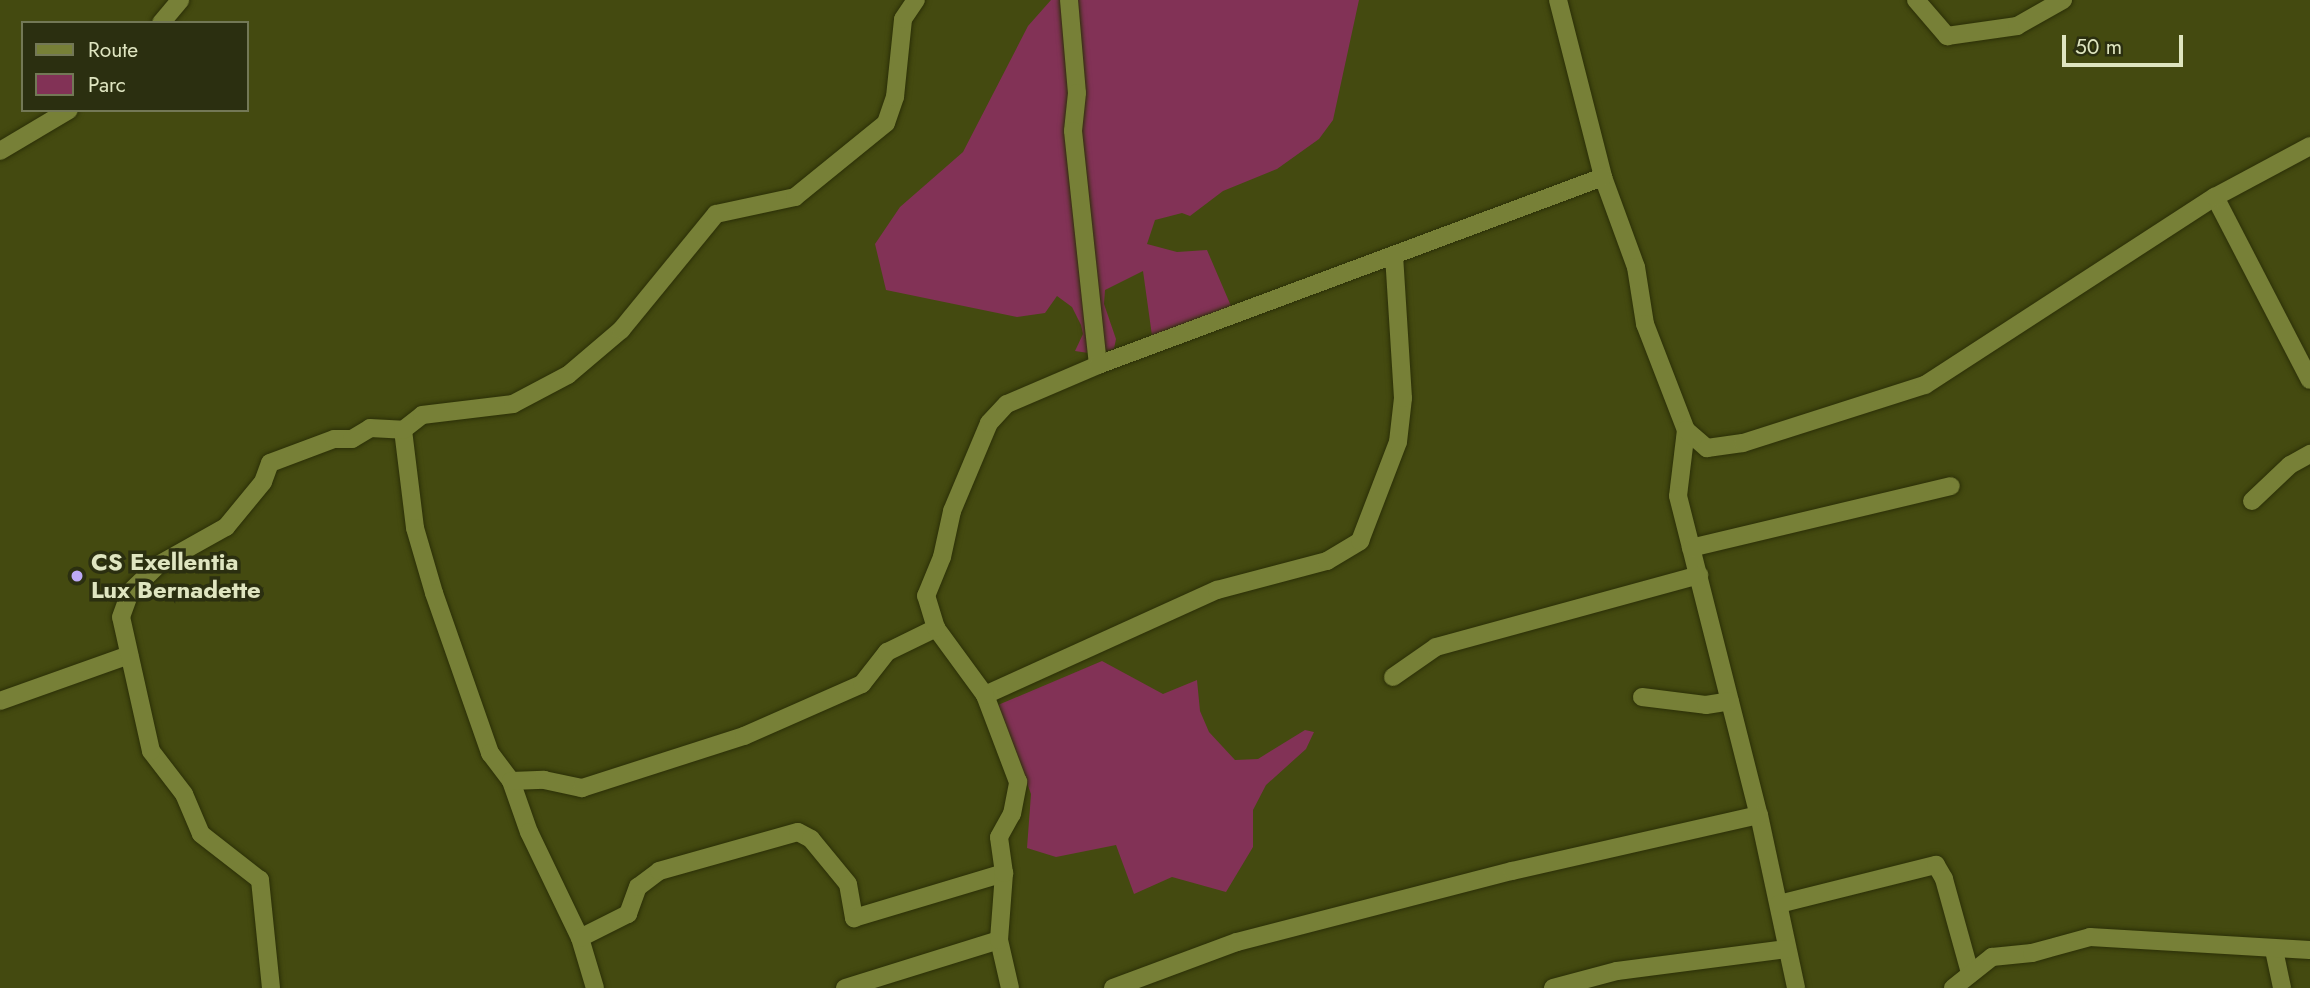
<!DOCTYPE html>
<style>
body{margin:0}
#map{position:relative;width:2310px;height:988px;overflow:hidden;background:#444a10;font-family:Jost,sans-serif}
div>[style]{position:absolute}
.green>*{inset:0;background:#823256}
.roads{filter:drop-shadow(0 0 2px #2b2f07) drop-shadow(0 0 2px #2b2f07)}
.street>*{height:18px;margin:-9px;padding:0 9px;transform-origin:9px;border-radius:9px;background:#778037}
.dots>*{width:19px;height:19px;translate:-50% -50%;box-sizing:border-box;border:4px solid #2b2f10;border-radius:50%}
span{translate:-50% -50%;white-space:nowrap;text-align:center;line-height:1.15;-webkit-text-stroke:7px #2b2f10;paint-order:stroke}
.poi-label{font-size:24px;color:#dfe5c0;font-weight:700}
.left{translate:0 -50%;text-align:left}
.legend{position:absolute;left:21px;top:21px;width:228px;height:91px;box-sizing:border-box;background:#2b2f10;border:2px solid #737856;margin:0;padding:9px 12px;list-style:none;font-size:21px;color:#dfe5c0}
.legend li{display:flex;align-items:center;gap:14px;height:35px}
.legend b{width:35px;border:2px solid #737856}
.scale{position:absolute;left:2062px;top:35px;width:121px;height:32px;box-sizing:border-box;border:4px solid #dfe5c0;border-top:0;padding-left:9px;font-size:21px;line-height:24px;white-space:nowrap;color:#dfe5c0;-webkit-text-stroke:5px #2b2f10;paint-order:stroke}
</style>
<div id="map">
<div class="green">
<i style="clip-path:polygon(1051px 0,1359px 0,1333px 120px,1319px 139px,1277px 169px,1223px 191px,1190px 216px,1182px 213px,1155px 220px,1147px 244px,1177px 252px,1207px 250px,1234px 313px,1153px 343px,1143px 271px,1105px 290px,1104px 304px,1116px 339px,1114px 349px,1095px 354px,1075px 351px,1083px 334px,1081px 325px,1072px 307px,1057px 296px,1045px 313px,1017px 317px,886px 290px,875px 244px,900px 207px,963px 152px,1028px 26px)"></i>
<i style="clip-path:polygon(1102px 661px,1163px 694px,1197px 680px,1200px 711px,1209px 732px,1235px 760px,1258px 759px,1305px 730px,1314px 732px,1306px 749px,1266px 785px,1253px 810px,1253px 847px,1226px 892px,1172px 877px,1134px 894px,1116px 845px,1056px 857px,1027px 848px,1031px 794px,998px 705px)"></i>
</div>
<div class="roads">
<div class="street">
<i style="left:1069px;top:0;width:93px;rotate:85.1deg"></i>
<i style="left:1077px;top:93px;width:38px;rotate:96deg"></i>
<i style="left:1073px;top:131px;width:235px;rotate:83.9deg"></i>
<i style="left:1558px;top:0;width:183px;rotate:75.7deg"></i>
<i style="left:1603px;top:177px;width:96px;rotate:69.9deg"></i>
<i style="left:1636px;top:267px;width:58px;rotate:81deg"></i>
<i style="left:1645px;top:324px;width:114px;rotate:68.9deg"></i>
<i style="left:1686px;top:430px;width:66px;rotate:96.9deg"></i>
<i style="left:1678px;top:496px;width:329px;rotate:75.8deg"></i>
<i style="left:1759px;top:815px;width:177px;rotate:77.9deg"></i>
<i style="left:1916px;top:0;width:48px;rotate:49.3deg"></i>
<i style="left:1947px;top:36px;width:71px;rotate:-8.1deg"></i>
<i style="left:2017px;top:26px;width:53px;rotate:-29.5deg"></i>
<i style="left:161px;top:23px;width:30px;rotate:-50deg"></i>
<i style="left:0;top:151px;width:80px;rotate:-30.7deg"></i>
<i style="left:2215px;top:197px;width:206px;rotate:62.6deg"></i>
<i style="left:403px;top:430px;width:99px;rotate:83deg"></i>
<i style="left:415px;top:528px;width:68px;rotate:73.7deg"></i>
<i style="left:434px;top:593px;width:170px;rotate:70.7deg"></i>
<i style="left:490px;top:753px;width:35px;rotate:53deg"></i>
<i style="left:511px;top:781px;width:54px;rotate:70.6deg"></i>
<i style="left:529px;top:832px;width:118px;rotate:64.3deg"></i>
<i style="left:580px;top:938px;width:52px;rotate:73.3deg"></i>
<i style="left:1686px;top:430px;width:28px;rotate:41deg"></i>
<i style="left:1707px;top:448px;width:36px;rotate:-8deg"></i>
<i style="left:1743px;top:443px;width:191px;rotate:-17.7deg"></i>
<i style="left:1925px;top:385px;width:346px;rotate:-33deg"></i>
<i style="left:2215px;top:197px;width:108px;rotate:-28.2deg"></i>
<i style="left:2252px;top:501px;width:52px;rotate:-43.5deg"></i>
<i style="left:2290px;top:465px;width:23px;rotate:-29deg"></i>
<i style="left:1691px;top:548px;width:267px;rotate:-13.4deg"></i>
<i style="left:1393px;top:677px;width:52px;rotate:-34.9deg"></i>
<i style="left:1436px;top:647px;width:273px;rotate:-15.3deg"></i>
<i style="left:985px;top:695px;width:255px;rotate:-24.4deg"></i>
<i style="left:1217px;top:590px;width:114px;rotate:-14.8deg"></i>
<i style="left:1327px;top:561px;width:39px;rotate:-31deg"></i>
<i style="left:1360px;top:541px;width:106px;rotate:-69deg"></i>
<i style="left:1398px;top:442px;width:44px;rotate:-83.5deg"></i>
<i style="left:1403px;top:398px;width:143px;rotate:-93.6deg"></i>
<i style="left:1642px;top:697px;width:64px;rotate:7.1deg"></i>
<i style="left:1706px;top:705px;width:24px;rotate:-9deg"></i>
<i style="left:0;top:701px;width:137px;rotate:-19.6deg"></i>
<i style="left:511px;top:781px;width:33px;rotate:-2deg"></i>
<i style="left:544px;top:780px;width:39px;rotate:12deg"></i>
<i style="left:582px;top:788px;width:170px;rotate:-17.8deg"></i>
<i style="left:744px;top:736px;width:129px;rotate:-23.8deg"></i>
<i style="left:862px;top:684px;width:41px;rotate:-52deg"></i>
<i style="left:887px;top:652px;width:55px;rotate:-26.1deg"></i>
<i style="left:1779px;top:904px;width:162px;rotate:-14deg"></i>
<i style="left:1936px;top:865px;width:16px;rotate:60deg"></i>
<i style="left:1944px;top:879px;width:98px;rotate:74.5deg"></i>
<i style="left:580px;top:938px;width:54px;rotate:-26.6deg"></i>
<i style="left:628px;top:914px;width:29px;rotate:-70deg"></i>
<i style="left:638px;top:887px;width:26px;rotate:-37deg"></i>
<i style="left:659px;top:871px;width:144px;rotate:-15.7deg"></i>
<i style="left:798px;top:832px;width:15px;rotate:28deg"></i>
<i style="left:811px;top:839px;width:58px;rotate:50.6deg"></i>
<i style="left:848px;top:884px;width:35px;rotate:80deg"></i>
<i style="left:854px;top:918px;width:157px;rotate:-16.7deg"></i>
<i style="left:2274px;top:950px;width:39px;rotate:78deg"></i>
<i style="left:271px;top:988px;width:109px;rotate:-95.8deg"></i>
<i style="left:260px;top:880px;width:75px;rotate:-142.1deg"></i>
<i style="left:201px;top:834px;width:43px;rotate:-113deg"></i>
<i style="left:184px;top:794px;width:54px;rotate:-127.5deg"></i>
<i style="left:151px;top:751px;width:137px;rotate:-102.6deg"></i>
<i style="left:121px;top:617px;width:27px;rotate:-70deg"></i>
<i style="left:130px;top:592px;width:39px;rotate:-44deg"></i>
<i style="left:158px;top:565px;width:78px;rotate:-29.2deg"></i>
<i style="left:226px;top:527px;width:58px;rotate:-50.6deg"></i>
<i style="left:263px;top:482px;width:20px;rotate:-70deg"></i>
<i style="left:270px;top:463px;width:68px;rotate:-20.6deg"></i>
<i style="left:334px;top:439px;width:18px"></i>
<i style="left:352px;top:439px;width:21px;rotate:-31deg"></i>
<i style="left:370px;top:428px;width:33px;rotate:3deg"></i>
<i style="left:403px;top:430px;width:24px;rotate:-38deg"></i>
<i style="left:422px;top:415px;width:92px;rotate:-6.9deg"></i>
<i style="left:513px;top:404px;width:62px;rotate:-27.8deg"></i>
<i style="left:568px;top:375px;width:70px;rotate:-40.3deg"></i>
<i style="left:621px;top:330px;width:150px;rotate:-50.7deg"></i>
<i style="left:716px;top:214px;width:81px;rotate:-12.1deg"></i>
<i style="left:795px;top:197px;width:117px;rotate:-39.1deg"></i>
<i style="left:886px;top:123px;width:28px;rotate:-71deg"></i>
<i style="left:895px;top:97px;width:78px;rotate:-84.1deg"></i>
<i style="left:903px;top:19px;width:23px;rotate:-56deg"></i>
<i style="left:845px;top:988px;width:161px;rotate:-17.3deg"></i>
<i style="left:1010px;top:988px;width:49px;rotate:-102.9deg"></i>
<i style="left:999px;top:940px;width:67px;rotate:-85.7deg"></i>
<i style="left:1004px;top:873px;width:36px;rotate:-98deg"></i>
<i style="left:999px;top:837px;width:26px;rotate:-61deg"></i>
<i style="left:1012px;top:814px;width:33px;rotate:-79deg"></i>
<i style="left:1018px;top:782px;width:93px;rotate:-110.8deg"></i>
<i style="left:985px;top:695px;width:83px;rotate:-126.2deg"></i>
<i style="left:936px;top:628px;width:34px;rotate:-107deg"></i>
<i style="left:926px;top:596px;width:42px;rotate:-67.7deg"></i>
<i style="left:942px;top:557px;width:47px;rotate:-77.7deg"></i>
<i style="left:952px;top:511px;width:95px;rotate:-67.2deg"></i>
<i style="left:989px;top:423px;width:26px;rotate:-47deg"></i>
<i style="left:1007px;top:404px;width:99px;rotate:-23.2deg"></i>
<i style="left:1098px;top:365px;width:539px;rotate:-20.42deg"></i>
<i style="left:1113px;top:988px;width:132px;rotate:-20.4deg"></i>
<i style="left:1237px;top:942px;width:284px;rotate:-14.5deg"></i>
<i style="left:1512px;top:871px;width:253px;rotate:-12.8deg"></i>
<i style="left:1553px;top:988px;width:66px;rotate:-14.9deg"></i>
<i style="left:1617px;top:971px;width:171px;rotate:-7.4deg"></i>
<i style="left:1953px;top:988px;width:50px;rotate:-38.5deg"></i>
<i style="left:1992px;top:957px;width:40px;rotate:-5.7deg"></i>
<i style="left:2032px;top:953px;width:60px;rotate:-15.4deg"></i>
<i style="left:2090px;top:937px;width:220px;rotate:3.4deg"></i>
</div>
</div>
<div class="dots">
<i style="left:77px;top:576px;background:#bda9f5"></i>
</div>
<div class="poi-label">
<span class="left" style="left:91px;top:576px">CS Exellentia<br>Lux Bernadette</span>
</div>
<ul class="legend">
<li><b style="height:9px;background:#778037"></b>Route</li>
<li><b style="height:19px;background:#823256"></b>Parc</li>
</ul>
<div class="scale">50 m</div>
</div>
